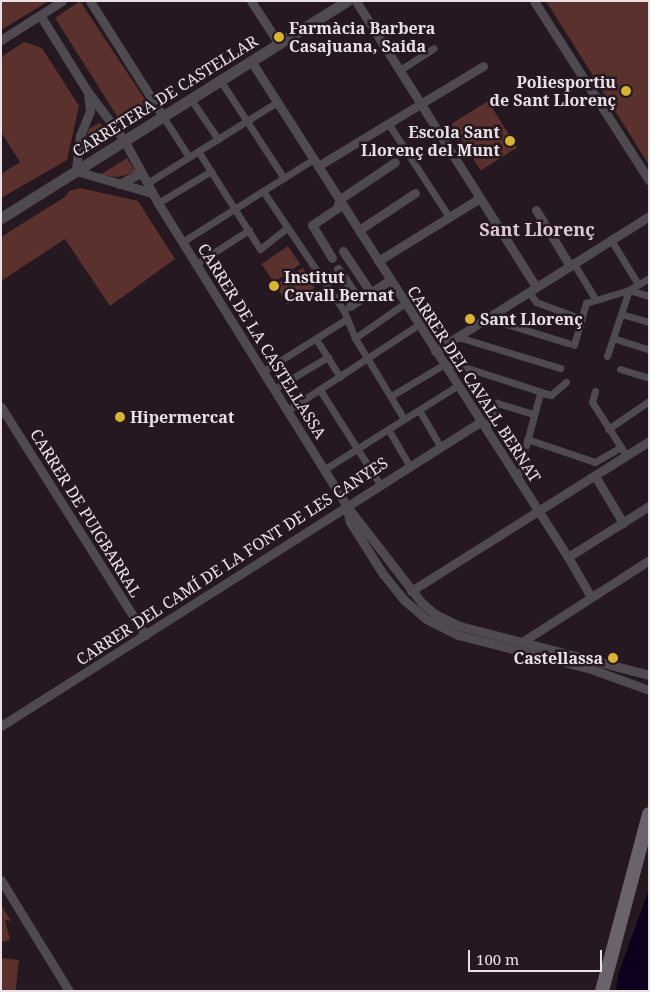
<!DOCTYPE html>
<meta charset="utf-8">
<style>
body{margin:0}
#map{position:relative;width:650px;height:992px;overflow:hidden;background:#251820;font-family:"Noto Serif",serif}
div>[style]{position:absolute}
.green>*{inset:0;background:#5a312c;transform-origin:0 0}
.water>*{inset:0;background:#0c001e}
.pedestrian>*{height:7px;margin:-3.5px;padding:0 3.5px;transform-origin:3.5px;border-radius:3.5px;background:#4e4a4f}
.minor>*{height:9px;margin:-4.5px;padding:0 4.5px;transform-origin:4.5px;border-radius:4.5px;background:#4e4a4f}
.tertiary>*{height:11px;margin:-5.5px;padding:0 5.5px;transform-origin:5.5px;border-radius:5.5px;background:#4e4a4f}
.secondary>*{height:14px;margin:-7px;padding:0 7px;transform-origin:7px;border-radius:7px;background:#6a636b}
.dots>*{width:14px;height:14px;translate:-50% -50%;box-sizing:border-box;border:2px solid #251820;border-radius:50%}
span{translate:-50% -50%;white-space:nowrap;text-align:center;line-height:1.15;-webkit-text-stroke:5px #251820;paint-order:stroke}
.poi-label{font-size:16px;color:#eae1e6;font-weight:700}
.left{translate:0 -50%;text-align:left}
.right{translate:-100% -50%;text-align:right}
.street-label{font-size:16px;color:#eae1e6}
.neighbourhood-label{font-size:18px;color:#dccad4;font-weight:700}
.frame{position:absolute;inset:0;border:2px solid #eae1e6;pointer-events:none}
.scale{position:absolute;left:468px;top:950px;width:134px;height:22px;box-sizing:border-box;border:2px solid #eae1e6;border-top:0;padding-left:6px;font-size:15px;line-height:18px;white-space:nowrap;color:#eae1e6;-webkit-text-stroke:4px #251820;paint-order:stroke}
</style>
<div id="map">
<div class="green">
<i style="clip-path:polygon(1px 1px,49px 1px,1px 30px)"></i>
<i style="clip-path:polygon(80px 1px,148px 104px,128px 118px,117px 116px,55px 18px)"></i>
<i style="clip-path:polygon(546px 1px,649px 1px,649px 165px,587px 66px)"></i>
<i style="clip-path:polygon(24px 42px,42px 48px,79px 106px,67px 160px,1px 198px,1px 174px,20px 162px,1px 132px,1px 57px)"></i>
<i style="left:488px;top:101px;width:55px;height:43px;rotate:58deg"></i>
<i style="clip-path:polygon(99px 123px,109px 130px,82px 148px,89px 129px)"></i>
<i style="clip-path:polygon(127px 158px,136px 172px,118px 177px,100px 175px)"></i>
<i style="clip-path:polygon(80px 188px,138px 201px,175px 259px,110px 306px,65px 239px,1px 281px,1px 237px,65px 197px,69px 191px)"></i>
<i style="left:288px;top:246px;width:22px;height:32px;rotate:56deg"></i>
<i style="left:303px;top:268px;width:23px;height:32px;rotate:59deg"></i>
<i style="clip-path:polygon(1px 905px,11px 921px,5px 920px,10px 940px,1px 942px)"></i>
<i style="left:1px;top:958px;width:18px;height:33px;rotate:6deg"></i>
</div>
<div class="water">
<i style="clip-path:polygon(649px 889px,649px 991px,616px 991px,618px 975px)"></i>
</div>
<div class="pedestrian">
<i style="left:400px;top:70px;width:40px;rotate:-32.9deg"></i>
<i style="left:220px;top:80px;width:117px;rotate:56.9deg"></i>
<i style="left:190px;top:98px;width:50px;rotate:55.7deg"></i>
<i style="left:162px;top:115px;width:50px;rotate:57.3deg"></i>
<i style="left:388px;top:123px;width:112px;rotate:57deg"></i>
<i style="left:198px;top:151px;width:116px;rotate:57.7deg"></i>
<i style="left:260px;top:249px;width:34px;rotate:-38deg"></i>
<i style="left:149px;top:182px;width:151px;rotate:-32deg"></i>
<i style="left:263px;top:191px;width:145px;rotate:56deg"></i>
<i style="left:344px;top:311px;width:29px;rotate:68deg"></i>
<i style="left:355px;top:338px;width:95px;rotate:58.8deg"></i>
<i style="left:158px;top:203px;width:62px;rotate:-31.1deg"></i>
<i style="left:611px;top:240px;width:52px;rotate:58.5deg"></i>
<i style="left:182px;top:242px;width:156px;rotate:-32.2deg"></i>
<i style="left:196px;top:264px;width:63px;rotate:-32.7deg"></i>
<i style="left:574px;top:264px;width:42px;rotate:58.6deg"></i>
<i style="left:529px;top:292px;width:12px;rotate:55deg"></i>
<i style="left:536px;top:302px;width:49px;rotate:20.3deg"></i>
<i style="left:621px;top:314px;width:29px;rotate:16deg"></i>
<i style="left:487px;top:318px;width:85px;rotate:17.2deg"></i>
<i style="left:458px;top:337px;width:107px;rotate:16.9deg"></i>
<i style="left:355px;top:338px;width:61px;rotate:-35deg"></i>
<i style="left:613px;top:338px;width:38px;rotate:18deg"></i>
<i style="left:316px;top:339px;width:45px;rotate:57.7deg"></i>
<i style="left:574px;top:345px;width:44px;rotate:-74.1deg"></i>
<i style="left:586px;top:303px;width:45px;rotate:-16.8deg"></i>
<i style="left:629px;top:290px;width:21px;rotate:17deg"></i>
<i style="left:607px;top:356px;width:70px;rotate:-71.6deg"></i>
<i style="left:629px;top:290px;width:23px;rotate:-31deg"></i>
<i style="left:620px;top:369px;width:30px;rotate:17deg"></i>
<i style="left:262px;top:372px;width:98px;rotate:-32.1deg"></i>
<i style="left:274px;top:389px;width:63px;rotate:-30.7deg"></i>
<i style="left:320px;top:390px;width:110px;rotate:57.6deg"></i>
<i style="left:595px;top:391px;width:11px;rotate:105deg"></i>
<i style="left:592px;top:402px;width:63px;rotate:57.3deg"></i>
<i style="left:391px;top:396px;width:61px;rotate:-30.8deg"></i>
<i style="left:443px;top:365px;width:12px;rotate:-5deg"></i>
<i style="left:455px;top:364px;width:101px;rotate:17.9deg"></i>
<i style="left:288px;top:410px;width:155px;rotate:-33.2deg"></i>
<i style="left:419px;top:410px;width:42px;rotate:59.7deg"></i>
<i style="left:388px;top:429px;width:42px;rotate:59.7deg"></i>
<i style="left:485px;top:429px;width:29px;rotate:-65deg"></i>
<i style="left:497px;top:403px;width:39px;rotate:17deg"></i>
<i style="left:608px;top:429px;width:50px;rotate:-34.3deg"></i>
<i style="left:527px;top:439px;width:72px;rotate:18.7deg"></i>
<i style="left:595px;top:462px;width:30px;rotate:-30deg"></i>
<i style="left:325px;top:469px;width:156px;rotate:-32.2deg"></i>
<i style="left:517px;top:479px;width:89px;rotate:-75deg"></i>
<i style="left:540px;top:393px;width:11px;rotate:10deg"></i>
<i style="left:551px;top:395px;width:20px;rotate:-41deg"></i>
</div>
<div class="minor">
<i style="left:90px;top:1px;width:135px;rotate:57.7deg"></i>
<i style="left:251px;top:1px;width:51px;rotate:56.9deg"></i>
<i style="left:356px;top:1px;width:338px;rotate:57.8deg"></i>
<i style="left:534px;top:1px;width:213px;rotate:57.3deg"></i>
<i style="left:40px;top:15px;width:91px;rotate:58.1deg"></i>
<i style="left:88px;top:92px;width:60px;rotate:53.1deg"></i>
<i style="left:124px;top:140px;width:72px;rotate:61.6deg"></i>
<i style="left:158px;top:203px;width:356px;rotate:58.1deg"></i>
<i style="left:346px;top:505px;width:123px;rotate:52.3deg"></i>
<i style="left:421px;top:602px;width:18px;rotate:41deg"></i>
<i style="left:435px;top:614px;width:28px;rotate:26deg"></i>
<i style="left:460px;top:626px;width:195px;rotate:14.5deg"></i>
<i style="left:1px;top:40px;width:72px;rotate:-32.6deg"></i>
<i style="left:251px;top:61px;width:589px;rotate:57.42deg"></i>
<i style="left:568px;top:557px;width:46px;rotate:60.1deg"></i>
<i style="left:88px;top:94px;width:17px;rotate:83deg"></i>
<i style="left:90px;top:111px;width:27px;rotate:112deg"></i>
<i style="left:80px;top:136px;width:35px;rotate:97deg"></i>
<i style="left:76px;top:171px;width:79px;rotate:16.1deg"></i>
<i style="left:318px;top:166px;width:193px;rotate:-31.2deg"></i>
<i style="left:119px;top:184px;width:20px;rotate:-27deg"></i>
<i style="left:137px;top:175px;width:7px;rotate:-74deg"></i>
<i style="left:536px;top:210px;width:66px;rotate:58.7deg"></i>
<i style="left:359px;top:230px;width:67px;rotate:-33.5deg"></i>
<i style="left:343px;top:251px;width:50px;rotate:56.3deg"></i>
<i style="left:332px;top:258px;width:39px;rotate:-121deg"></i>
<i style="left:312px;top:225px;width:30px;rotate:-34deg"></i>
<i style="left:337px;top:208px;width:9px;rotate:-72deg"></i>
<i style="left:340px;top:199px;width:66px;rotate:-33.9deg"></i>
<i style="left:378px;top:261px;width:120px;rotate:-31.7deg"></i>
<i style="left:338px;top:269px;width:37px;rotate:56deg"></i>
<i style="left:350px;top:306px;width:48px;rotate:-33deg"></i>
<i style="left:435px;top:351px;width:253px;rotate:-32.2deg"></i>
<i style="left:1px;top:407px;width:270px;rotate:57.7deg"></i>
<i style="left:595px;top:476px;width:55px;rotate:59.2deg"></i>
<i style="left:346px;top:506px;width:16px;rotate:76deg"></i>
<i style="left:350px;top:522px;width:62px;rotate:57.6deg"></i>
<i style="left:383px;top:574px;width:32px;rotate:51deg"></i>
<i style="left:403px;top:599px;width:30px;rotate:41deg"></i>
<i style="left:426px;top:619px;width:36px;rotate:27deg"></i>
<i style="left:458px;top:635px;width:137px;rotate:14.3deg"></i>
<i style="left:591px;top:669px;width:62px;rotate:19.9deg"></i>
<i style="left:568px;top:557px;width:96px;rotate:-32.2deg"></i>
<i style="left:411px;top:591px;width:281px;rotate:-32.2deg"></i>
<i style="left:522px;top:642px;width:151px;rotate:-32.8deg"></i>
<i style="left:1px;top:726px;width:567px;rotate:-32.4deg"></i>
<i style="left:1px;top:880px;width:130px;rotate:58.5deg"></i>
</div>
<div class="tertiary">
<i style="left:1px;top:218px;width:408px;rotate:-32.1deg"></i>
</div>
<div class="secondary">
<i style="left:602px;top:991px;width:183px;rotate:-75.1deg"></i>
</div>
<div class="dots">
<i style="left:279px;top:37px;background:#d7b434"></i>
<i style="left:626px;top:91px;background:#d7b434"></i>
<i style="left:510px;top:141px;background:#d7b434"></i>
<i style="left:274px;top:286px;background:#d7b434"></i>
<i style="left:470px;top:319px;background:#d7b434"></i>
<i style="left:120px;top:417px;background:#d7b434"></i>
<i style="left:613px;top:658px;background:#d7b434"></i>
</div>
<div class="poi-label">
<span class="left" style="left:289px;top:37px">Farmàcia Barbera<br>Casajuana, Saida</span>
<span class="right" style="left:616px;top:91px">Poliesportiu<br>de Sant Llorenç</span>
<span class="right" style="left:500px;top:141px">Escola Sant<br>Llorenç del Munt</span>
<span class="left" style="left:284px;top:286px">Institut<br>Cavall Bernat</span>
<span class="left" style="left:480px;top:319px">Sant Llorenç</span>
<span class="left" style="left:130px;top:417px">Hipermercat</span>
<span class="right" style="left:603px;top:658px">Castellassa</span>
</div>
<div class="street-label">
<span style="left:165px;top:96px;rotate:-32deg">CARRETERA DE CASTELLAR</span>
<span style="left:262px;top:341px;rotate:58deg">CARRER DE LA CASTELLASSA</span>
<span style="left:474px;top:384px;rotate:57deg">CARRER DEL CAVALL BERNAT</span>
<span style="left:86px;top:513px;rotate:58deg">CARRER DE PUIGBARRAL</span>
<span style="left:232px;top:561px;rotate:-33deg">CARRER DEL CAMÍ DE LA FONT DE LES CANYES</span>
</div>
<div class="neighbourhood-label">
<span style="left:537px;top:229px">Sant Llorenç</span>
</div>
<div class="frame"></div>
<div class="scale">100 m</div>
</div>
